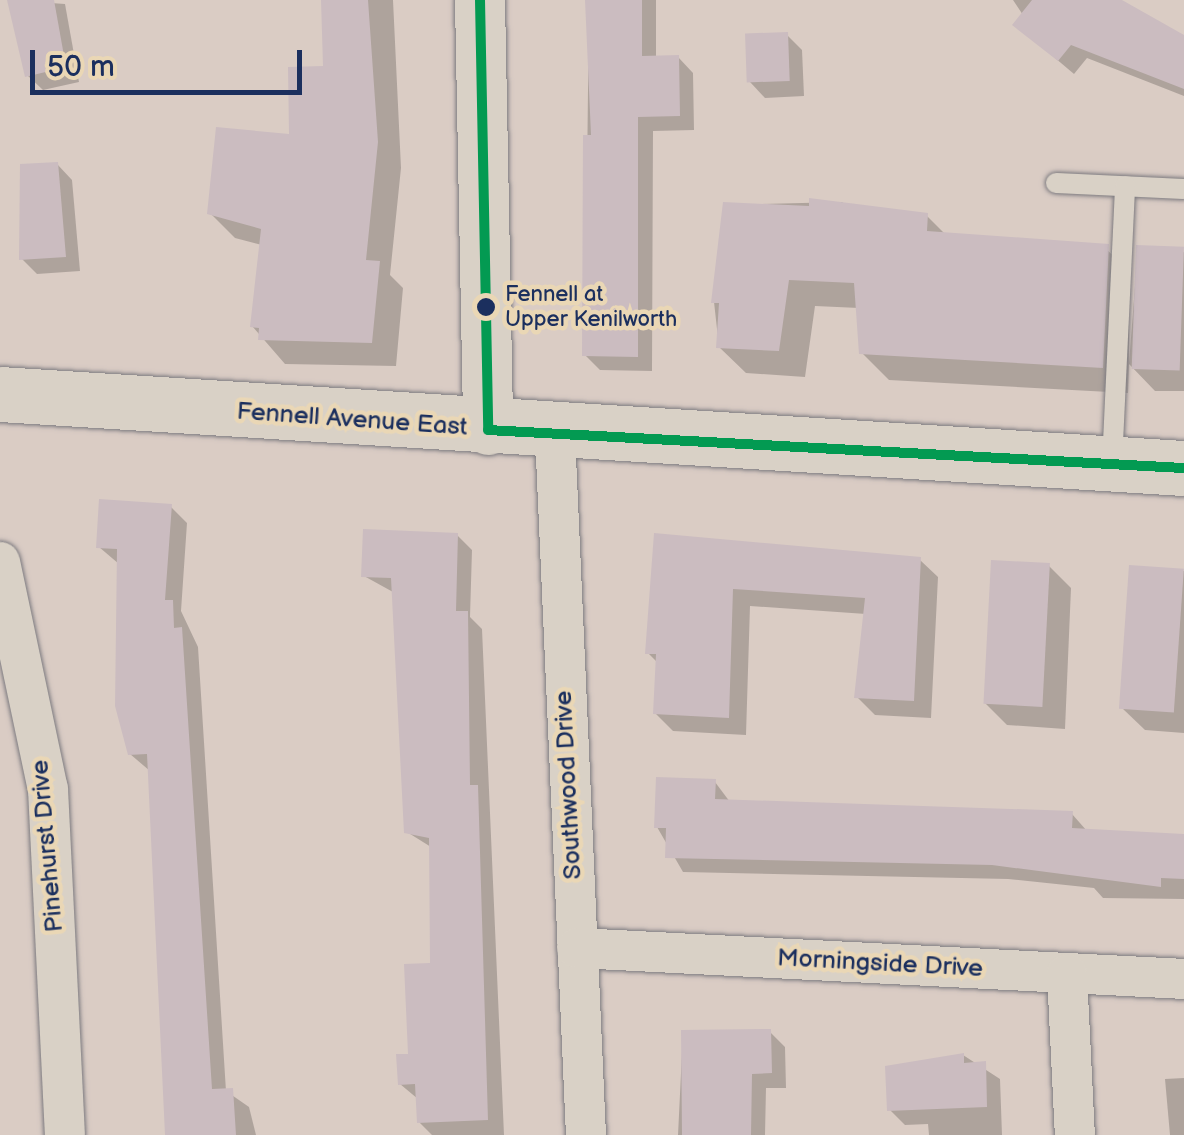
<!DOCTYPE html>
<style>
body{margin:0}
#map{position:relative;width:1184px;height:1135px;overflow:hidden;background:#daccc4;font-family:"Balsamiq Sans",sans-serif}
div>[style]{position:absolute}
.shadow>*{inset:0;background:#0003}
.building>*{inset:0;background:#cbbcc0;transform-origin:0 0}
.roads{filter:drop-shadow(0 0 2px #7d7b80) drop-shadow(0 0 2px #7d7b80)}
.service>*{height:20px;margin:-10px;padding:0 10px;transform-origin:10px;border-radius:10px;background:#d9d1c6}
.minor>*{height:40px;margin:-20px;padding:0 20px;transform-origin:20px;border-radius:20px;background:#d9d1c6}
.tertiary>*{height:50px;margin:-25px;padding:0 25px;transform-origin:25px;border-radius:25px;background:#d9d1c6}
.secondary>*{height:55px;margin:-27.5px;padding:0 27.5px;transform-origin:27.5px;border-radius:27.5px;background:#d9d1c6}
.bus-1>*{height:10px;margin:-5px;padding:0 5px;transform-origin:5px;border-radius:5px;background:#039a52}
.dots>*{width:28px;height:28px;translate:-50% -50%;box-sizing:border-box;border:5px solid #ead7b5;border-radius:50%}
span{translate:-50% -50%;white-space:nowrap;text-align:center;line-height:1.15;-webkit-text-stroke:9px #ead7b5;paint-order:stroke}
.bus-label{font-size:22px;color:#1b2f5e}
.left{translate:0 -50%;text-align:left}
.street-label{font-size:25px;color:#1b2f5e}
.scale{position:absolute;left:30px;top:50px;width:272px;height:45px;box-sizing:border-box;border:5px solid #1b2f5e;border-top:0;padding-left:12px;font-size:30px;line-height:35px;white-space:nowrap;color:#1b2f5e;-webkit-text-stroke:8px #ead7b5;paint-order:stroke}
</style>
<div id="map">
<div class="shadow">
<i style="clip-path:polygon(9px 0,65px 4px,79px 82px,43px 90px,27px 75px)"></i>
<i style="clip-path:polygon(322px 0,393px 0,401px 168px,390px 275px,403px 288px,396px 366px,285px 364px,252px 326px,262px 245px,235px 238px,210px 213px,291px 136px,326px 69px)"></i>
<i style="clip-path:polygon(589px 0,656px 0,656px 58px,678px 57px,693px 73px,694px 130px,653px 131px,652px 371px,600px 370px,585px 355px)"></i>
<i style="clip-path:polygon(1013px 0,1118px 0,1184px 37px,1184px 96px,1087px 58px,1074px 74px,1016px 25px,1023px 15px)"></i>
<i style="clip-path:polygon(787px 35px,802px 50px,804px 96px,765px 98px,750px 82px)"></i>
<i style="clip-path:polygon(57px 164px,72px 180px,80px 271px,37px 274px,22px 259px)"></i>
<i style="clip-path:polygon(842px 202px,852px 212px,927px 216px,946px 235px,1102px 245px,1129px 271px,1129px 363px,1138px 248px,1184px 252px,1184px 391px,1155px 391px,1129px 364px,1128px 393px,889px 380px,862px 353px,859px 308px,815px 306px,805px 377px,746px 373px,719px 347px,714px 302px,725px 205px)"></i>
<i style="clip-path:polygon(170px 506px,187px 523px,181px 611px,198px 647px,226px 1091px,249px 1107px,256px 1135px,167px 1135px,150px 771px,130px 754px,119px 564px,99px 547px)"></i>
<i style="clip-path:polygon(457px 535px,472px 550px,470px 617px,482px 629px,504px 1135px,432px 1135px,419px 1122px,418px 1099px,400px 1084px,433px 965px,431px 847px,407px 832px,393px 592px,364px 576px)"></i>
<i style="clip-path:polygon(656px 536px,920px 560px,938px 577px,931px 718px,875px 715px,857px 697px,866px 614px,750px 606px,746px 735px,673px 731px,655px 713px,658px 663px,648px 653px)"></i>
<i style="clip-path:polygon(1048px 565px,1071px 588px,1065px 729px,1007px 725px,985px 703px)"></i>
<i style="clip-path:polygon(1131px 568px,1184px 571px,1184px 733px,1145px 730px,1122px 708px)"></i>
<i style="clip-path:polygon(715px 782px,730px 802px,1072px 814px,1087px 831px,1184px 836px,1184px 899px,1103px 898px,1094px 888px,1008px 879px,683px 872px,657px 827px)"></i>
<i style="clip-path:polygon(683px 1032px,770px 1032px,785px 1047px,786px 1088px,766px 1088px,765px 1135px,678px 1135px)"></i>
<i style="clip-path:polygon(963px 1055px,1000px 1079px,1002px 1135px,929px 1135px,928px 1124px,905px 1125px,890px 1110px)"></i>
<i style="clip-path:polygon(1184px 1078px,1184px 1135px,1170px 1135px,1165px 1079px)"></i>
</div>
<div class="building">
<i style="clip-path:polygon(7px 0,54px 0,66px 67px,25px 77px)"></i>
<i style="clip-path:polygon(321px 0,368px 0,378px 142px,366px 260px,380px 261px,372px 343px,258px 340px,259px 328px,250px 327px,261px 229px,207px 214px,216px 127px,289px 134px,288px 67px,323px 66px)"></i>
<i style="clip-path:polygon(585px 0,642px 0,642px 56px,679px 55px,680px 116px,638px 117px,638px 357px,582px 356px,583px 135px,591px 135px)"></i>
<i style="clip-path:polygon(1032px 0,1122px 0,1184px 35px,1184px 89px,1071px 45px,1058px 61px,1012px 25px)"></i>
<i style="left:788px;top:32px;width:49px;height:43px;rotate:88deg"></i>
<i style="clip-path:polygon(58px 162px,66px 257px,19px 260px,20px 164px)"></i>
<i style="clip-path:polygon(809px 198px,928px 213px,927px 231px,1109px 244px,1103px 368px,859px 354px,854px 283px,789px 280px,779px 351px,716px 348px,719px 303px,711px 303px,723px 202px,809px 206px)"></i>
<i style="left:1136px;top:245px;width:48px;height:124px;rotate:2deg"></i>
<i style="clip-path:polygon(99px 499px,172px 504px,165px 600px,173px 600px,174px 628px,182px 627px,212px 1089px,233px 1088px,236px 1135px,165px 1135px,147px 754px,128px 755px,115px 706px,117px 549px,96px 548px)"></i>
<i style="clip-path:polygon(363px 529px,458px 533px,456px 611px,468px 611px,470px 785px,478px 785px,488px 1120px,417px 1123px,415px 1084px,398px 1085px,396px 1054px,408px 1054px,404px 964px,430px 963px,429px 838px,404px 833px,391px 578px,361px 577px)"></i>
<i style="clip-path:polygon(654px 533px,921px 557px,914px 701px,854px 698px,865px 598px,733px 589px,729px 718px,653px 714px,656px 654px,645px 654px)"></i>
<i style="left:991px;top:560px;width:59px;height:144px;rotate:3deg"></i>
<i style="left:1129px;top:565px;width:55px;height:144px;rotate:4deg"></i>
<i style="clip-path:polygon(656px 777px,716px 779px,715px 799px,1073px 811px,1072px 828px,1184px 834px,1184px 879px,1161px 878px,1161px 887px,992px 865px,665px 858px,666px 828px,654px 828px)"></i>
<i style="clip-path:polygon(771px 1029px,772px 1073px,752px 1074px,751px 1135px,682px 1135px,681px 1030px)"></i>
<i style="clip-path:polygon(964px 1053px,964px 1063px,986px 1061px,987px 1107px,887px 1111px,885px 1066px)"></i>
</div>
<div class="roads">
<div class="service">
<i style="left:1056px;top:183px;width:128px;rotate:2.7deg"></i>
<i style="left:1112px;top:464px;width:278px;rotate:-87.3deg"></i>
</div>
<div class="minor">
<i style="left:555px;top:434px;width:702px;rotate:87.47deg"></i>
<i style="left:0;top:562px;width:232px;rotate:78.1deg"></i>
<i style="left:48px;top:789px;width:346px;rotate:87.2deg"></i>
<i style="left:577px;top:948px;width:608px;rotate:2.92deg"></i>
<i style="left:1067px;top:974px;width:161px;rotate:87.2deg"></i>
</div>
<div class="tertiary">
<i style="left:480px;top:0;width:430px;rotate:88.9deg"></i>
</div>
<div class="secondary">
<i style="left:0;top:394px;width:1186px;rotate:3.58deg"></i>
</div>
</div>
<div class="bus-1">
<i style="left:480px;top:0;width:430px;rotate:88.9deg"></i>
<i style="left:488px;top:430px;width:697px;rotate:3.13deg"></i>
</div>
<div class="dots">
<i style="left:486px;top:307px;background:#1b2f5e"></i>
</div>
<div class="bus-label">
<span class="left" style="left:505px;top:307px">Fennell at<br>Upper Kenilworth</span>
</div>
<div class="street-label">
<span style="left:352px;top:420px;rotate:4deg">Fennell Avenue East</span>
<span style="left:569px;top:785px;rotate:-93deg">Southwood Drive</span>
<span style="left:48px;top:846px;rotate:-95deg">Pinehurst Drive</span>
<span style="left:880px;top:964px;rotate:3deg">Morningside Drive</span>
</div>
<div class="scale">50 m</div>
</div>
